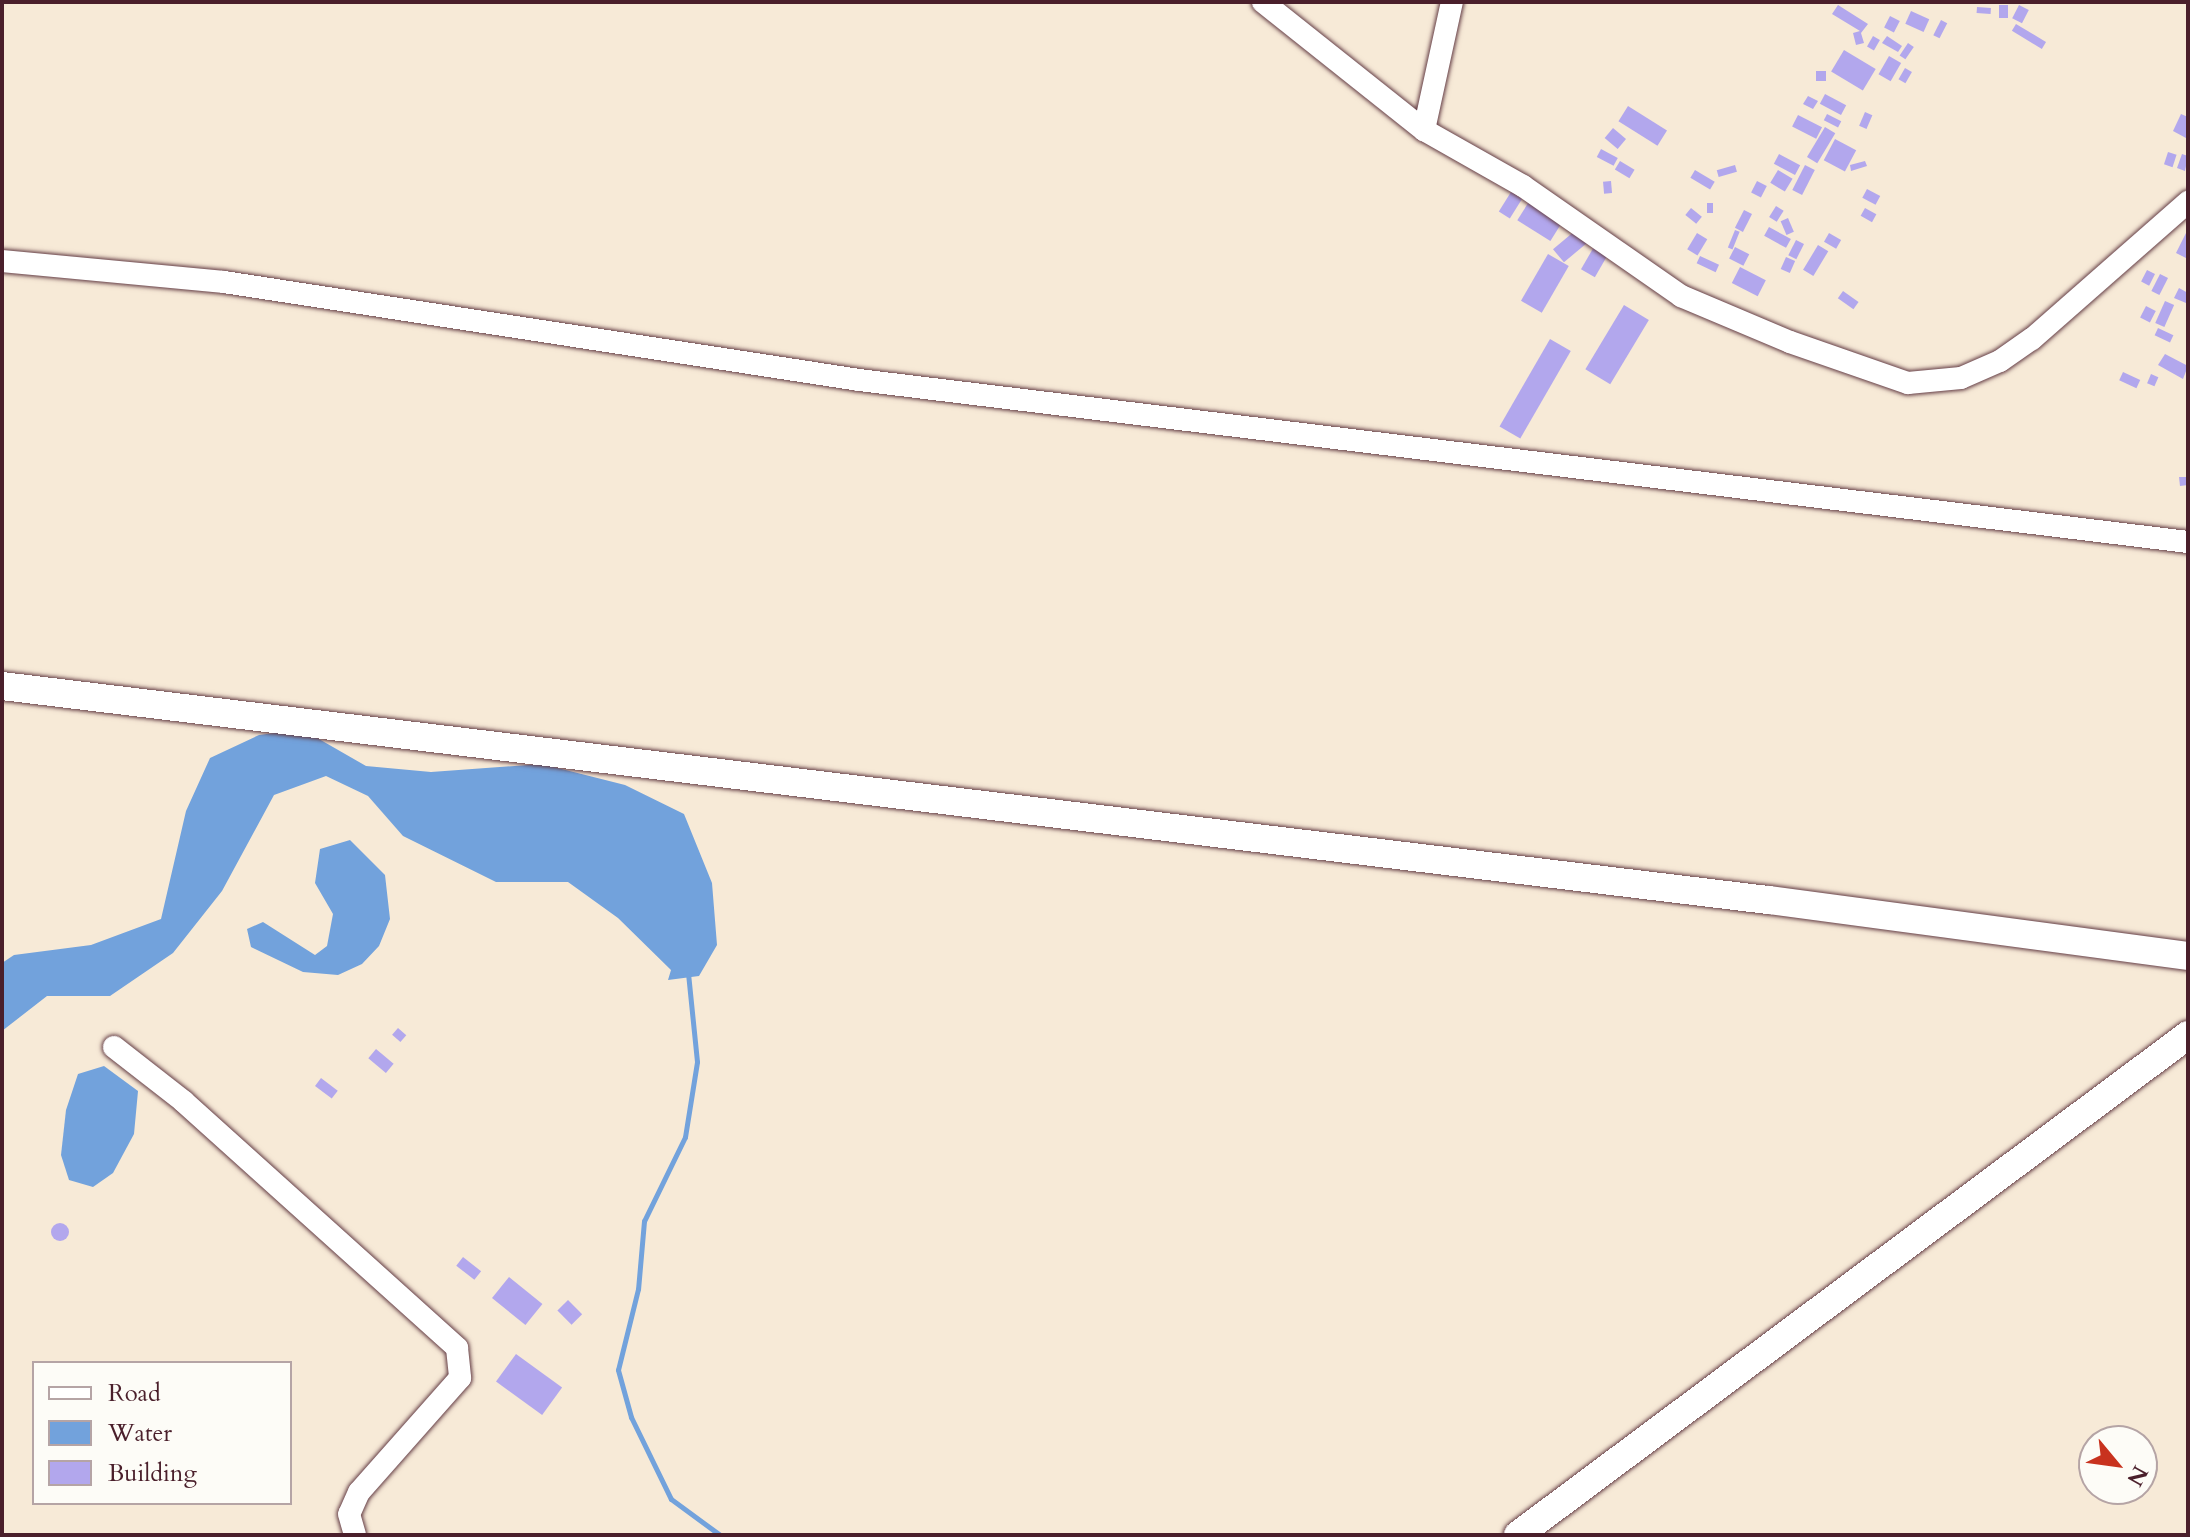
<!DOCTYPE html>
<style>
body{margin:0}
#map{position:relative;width:2190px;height:1537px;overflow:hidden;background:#f7ead7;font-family:Cardo,serif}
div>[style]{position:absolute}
.water>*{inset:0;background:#72a2dc}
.stream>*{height:5px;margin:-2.5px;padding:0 2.5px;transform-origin:2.5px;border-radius:2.5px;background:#72a2dc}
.building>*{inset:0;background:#b2a7ed;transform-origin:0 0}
.round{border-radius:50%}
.roads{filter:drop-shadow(0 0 2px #643d45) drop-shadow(0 0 2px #643d45)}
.minor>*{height:22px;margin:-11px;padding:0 11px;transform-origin:11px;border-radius:11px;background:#fff}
.tertiary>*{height:28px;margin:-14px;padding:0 14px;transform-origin:14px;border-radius:14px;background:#fff}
span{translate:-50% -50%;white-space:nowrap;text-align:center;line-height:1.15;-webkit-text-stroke:8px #fdfcf7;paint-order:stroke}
.frame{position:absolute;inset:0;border:4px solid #4a1f2b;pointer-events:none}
.legend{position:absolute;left:32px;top:1361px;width:260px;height:144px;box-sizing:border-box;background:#fdfcf7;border:2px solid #b5a4a5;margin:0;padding:10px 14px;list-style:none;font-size:24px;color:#4a1f2b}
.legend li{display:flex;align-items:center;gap:16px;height:40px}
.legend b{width:40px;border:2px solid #b5a4a5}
.north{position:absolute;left:2078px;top:1425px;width:80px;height:80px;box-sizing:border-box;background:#fdfcf7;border:2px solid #b5a4a5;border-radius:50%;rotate:119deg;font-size:22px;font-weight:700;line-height:32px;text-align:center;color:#4a1f2b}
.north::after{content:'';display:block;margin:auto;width:28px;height:36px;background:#c8321e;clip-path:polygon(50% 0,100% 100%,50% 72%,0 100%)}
</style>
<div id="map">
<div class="water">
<i style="clip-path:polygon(282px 732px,312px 735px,366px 766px,431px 772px,542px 764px,625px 785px,684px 814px,712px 883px,717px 945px,699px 976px,668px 980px,671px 970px,618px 918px,568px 882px,496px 882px,403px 836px,368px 796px,326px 776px,274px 795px,222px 891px,173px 953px,110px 996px,47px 996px,2px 1031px,2px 963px,14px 955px,91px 945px,161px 919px,186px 811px,210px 758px,259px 735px)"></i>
<i style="clip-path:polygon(350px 840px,385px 875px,390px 919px,379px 946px,362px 964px,338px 975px,303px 972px,251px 947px,247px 929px,263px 922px,315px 955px,327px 946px,333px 914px,315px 883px,320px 849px)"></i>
<i style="clip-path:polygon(104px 1066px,138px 1091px,134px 1134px,113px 1173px,93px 1187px,69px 1180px,61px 1155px,66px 1110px,78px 1074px)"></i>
</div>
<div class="stream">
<i style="left:688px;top:973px;width:89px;rotate:84.2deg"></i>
<i style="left:697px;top:1062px;width:76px;rotate:99.1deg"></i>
<i style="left:685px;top:1137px;width:93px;rotate:116deg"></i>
<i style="left:644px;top:1221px;width:68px;rotate:95deg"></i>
<i style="left:638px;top:1289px;width:83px;rotate:103.9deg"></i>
<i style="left:618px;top:1370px;width:49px;rotate:74.5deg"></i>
<i style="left:631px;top:1417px;width:91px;rotate:64deg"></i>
<i style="left:671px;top:1499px;width:61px;rotate:36.3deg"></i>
</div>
<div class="building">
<i style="clip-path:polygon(1838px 5px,1868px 24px,1861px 33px,1864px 43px,1856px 45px,1853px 33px,1860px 31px,1832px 14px)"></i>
<i style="left:1999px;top:5px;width:9px;height:13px"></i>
<i style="left:2019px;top:5px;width:11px;height:15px;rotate:27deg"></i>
<i style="left:1977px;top:7px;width:14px;height:6px;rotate:4deg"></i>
<i style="left:1911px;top:11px;width:20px;height:14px;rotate:24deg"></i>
<i style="left:1890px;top:16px;width:11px;height:13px;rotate:27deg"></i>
<i style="left:1941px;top:20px;width:7px;height:17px;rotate:27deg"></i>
<i style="left:2016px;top:24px;width:35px;height:8px;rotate:31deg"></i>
<i style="left:1873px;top:36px;width:8px;height:12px;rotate:30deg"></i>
<i style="clip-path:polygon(1887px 36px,1902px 46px,1898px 52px,1882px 43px)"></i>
<i style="left:1908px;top:43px;width:7px;height:15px;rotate:34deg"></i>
<i style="left:1844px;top:50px;width:37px;height:25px;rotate:31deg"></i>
<i style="left:1889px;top:56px;width:14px;height:21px;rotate:30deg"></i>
<i style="left:1905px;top:68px;width:8px;height:13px;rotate:30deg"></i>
<i style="left:1816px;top:71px;width:10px;height:10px"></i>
<i style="left:1825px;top:94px;width:24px;height:11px;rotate:28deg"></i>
<i style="clip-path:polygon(1808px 96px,1818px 101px,1813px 109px,1803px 104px)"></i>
<i style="left:1628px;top:106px;width:46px;height:18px;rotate:32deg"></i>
<i style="left:1865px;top:112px;width:8px;height:15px;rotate:23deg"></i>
<i style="left:1827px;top:114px;width:16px;height:7px;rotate:27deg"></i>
<i style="clip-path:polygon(2181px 114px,2188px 117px,2186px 138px,2173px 131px)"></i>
<i style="left:1798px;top:115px;width:27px;height:13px;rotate:27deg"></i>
<i style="left:1825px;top:127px;width:12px;height:35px;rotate:31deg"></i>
<i style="left:1613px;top:128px;width:17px;height:13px;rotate:40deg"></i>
<i style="left:1835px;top:139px;width:24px;height:24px;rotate:28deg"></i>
<i style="left:1601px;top:149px;width:19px;height:9px;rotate:28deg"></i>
<i style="left:2168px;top:152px;width:9px;height:13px;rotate:18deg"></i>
<i style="left:1779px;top:154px;width:24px;height:11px;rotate:28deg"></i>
<i style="clip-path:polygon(2182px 154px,2188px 156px,2185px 171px,2177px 168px)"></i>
<i style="left:1620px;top:161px;width:17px;height:10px;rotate:31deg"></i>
<i style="clip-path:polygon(1865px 161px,1867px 166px,1851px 171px,1850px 165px)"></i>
<i style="left:1735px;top:165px;width:7px;height:19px;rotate:74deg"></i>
<i style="left:1805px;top:165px;width:11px;height:28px;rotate:27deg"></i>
<i style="left:1695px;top:170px;width:23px;height:9px;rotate:31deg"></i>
<i style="left:1778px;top:170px;width:17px;height:15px;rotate:31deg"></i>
<i style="left:1611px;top:181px;width:12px;height:8px;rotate:85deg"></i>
<i style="left:1757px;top:181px;width:11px;height:13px;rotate:27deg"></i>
<i style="left:1867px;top:189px;width:15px;height:10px;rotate:28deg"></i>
<i style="left:1511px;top:192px;width:13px;height:23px;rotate:32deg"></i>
<i style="left:1530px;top:200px;width:39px;height:24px;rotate:32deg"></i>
<i style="left:1707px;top:203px;width:6px;height:10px"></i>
<i style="left:1776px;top:206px;width:9px;height:13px;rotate:32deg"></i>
<i style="left:1691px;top:208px;width:14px;height:9px;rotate:39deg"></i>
<i style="left:1865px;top:208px;width:13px;height:9px;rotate:29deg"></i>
<i style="left:1744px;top:210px;width:9px;height:20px;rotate:27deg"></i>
<i style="left:1788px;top:218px;width:15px;height:8px;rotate:67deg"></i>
<i style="left:1769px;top:227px;width:25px;height:10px;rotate:29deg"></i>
<i style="clip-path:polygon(2188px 229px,2188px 259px,2176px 253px)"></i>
<i style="left:1576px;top:230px;width:17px;height:30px;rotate:50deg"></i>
<i style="left:1735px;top:230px;width:5px;height:19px;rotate:22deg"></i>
<i style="left:1697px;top:233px;width:12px;height:19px;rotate:31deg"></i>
<i style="left:1829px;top:233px;width:14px;height:10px;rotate:30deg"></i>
<i style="left:1796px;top:240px;width:9px;height:17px;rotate:27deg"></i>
<i style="left:1595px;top:245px;width:16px;height:28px;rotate:30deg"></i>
<i style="left:1818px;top:245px;width:12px;height:29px;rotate:31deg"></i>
<i style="left:1735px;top:247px;width:16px;height:13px;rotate:27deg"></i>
<i style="left:1548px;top:254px;width:24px;height:54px;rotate:30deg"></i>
<i style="left:1700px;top:256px;width:21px;height:8px;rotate:25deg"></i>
<i style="left:1786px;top:257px;width:10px;height:13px;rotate:24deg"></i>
<i style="left:1740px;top:267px;width:29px;height:18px;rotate:27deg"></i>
<i style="left:2147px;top:270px;width:9px;height:13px;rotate:27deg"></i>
<i style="left:2160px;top:274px;width:9px;height:19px;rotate:27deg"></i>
<i style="clip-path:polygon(2179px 288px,2188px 293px,2186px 303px,2174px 298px)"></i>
<i style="left:1843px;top:291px;width:19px;height:9px;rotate:35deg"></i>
<i style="left:2165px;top:301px;width:10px;height:24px;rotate:24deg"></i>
<i style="left:1624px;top:305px;width:29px;height:75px;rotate:31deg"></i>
<i style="left:2146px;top:306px;width:11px;height:13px;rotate:27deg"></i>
<i style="left:2158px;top:328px;width:17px;height:8px;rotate:25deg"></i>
<i style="left:1550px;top:339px;width:24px;height:101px;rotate:30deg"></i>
<i style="clip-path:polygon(2165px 354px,2188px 366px,2183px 379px,2158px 365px)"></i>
<i style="left:2123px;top:372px;width:19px;height:9px;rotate:25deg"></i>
<i style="left:2151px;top:374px;width:8px;height:10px;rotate:23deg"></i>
<i style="clip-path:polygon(2179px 477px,2188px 477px,2188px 485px,2180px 486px)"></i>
<i style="left:398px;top:1028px;width:11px;height:9px;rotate:41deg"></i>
<i style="left:376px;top:1049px;width:23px;height:12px;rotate:40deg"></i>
<i style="left:321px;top:1078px;width:21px;height:10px;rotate:37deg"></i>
<i class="round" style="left:51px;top:1223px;width:18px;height:18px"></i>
<i style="left:463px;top:1257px;width:23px;height:11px;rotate:38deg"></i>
<i style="left:509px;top:1277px;width:43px;height:27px;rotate:39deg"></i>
<i style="left:568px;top:1300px;width:20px;height:15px;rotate:45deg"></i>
<i style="left:516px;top:1354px;width:57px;height:34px;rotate:36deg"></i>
</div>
<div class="roads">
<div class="minor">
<i style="left:1263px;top:2px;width:206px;rotate:38.5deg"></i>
<i style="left:1424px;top:130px;width:114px;rotate:29.5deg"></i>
<i style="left:1523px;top:186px;width:193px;rotate:34.8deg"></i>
<i style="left:1681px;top:296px;width:118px;rotate:22.9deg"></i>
<i style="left:1790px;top:342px;width:125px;rotate:19.2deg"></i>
<i style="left:1908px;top:383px;width:53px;rotate:-5.4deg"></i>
<i style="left:1961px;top:378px;width:43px;rotate:-23.6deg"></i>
<i style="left:2000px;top:361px;width:39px;rotate:-35deg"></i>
<i style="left:2032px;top:339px;width:208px;rotate:-41.3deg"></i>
<i style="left:1424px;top:130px;width:131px;rotate:-77.7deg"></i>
<i style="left:2px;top:261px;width:223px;rotate:5.4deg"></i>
<i style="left:224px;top:282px;width:643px;rotate:8.77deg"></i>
<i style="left:859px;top:380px;width:1339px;rotate:6.95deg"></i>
<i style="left:114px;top:1047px;width:88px;rotate:38deg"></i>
<i style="left:183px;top:1101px;width:369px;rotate:42deg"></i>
<i style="left:457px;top:1348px;width:30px;rotate:84deg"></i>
<i style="left:460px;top:1378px;width:152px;rotate:131.5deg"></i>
<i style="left:359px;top:1492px;width:24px;rotate:114deg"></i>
<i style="left:349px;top:1514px;width:22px;rotate:74deg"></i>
</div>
<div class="tertiary">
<i style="left:2px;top:686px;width:1780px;rotate:6.91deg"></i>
<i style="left:1769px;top:900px;width:423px;rotate:7.6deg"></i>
<i style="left:1518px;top:1535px;width:836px;rotate:-36.73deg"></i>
</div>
</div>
<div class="frame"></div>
<ul class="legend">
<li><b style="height:10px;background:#fff"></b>Road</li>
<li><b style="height:22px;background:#72a2dc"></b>Water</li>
<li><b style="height:22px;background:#b2a7ed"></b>Building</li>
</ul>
<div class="north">N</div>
</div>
